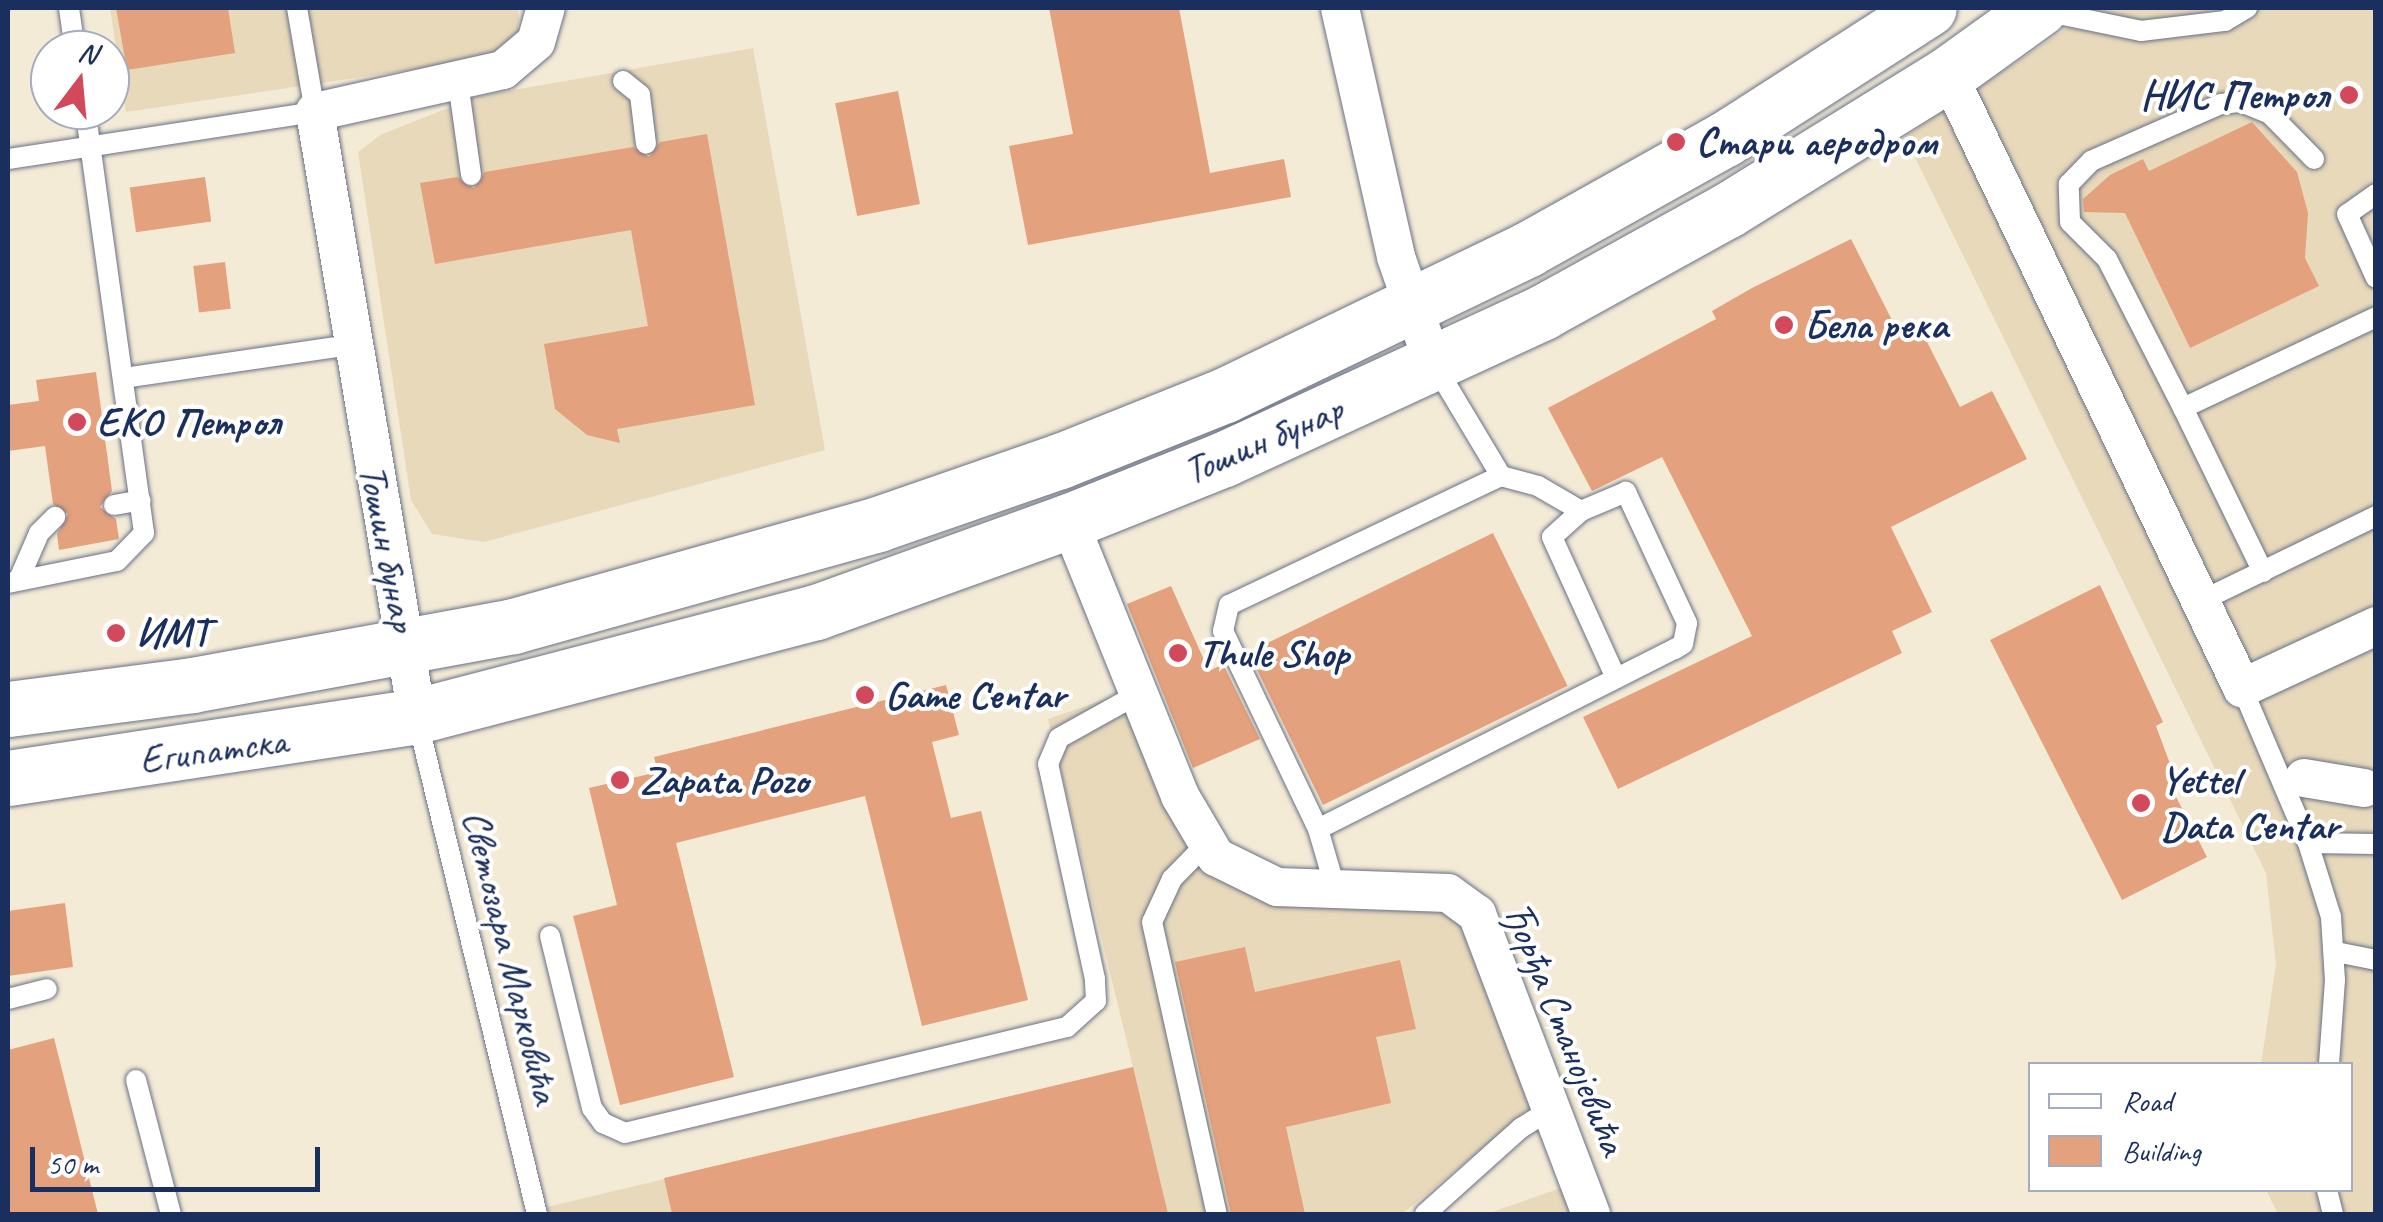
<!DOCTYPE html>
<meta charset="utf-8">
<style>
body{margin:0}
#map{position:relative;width:2383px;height:1222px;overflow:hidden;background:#f4ebd6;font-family:Caveat,sans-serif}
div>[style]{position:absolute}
.built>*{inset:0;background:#e8d9ba}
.building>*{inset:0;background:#e4a17d;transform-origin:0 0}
.roads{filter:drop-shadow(0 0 2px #677188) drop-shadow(0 0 2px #677188)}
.lane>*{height:20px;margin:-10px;padding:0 10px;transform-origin:10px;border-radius:10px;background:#fff}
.street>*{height:38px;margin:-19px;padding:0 19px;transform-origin:19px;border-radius:19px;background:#fff}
.secondary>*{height:55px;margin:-27.5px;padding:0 27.5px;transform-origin:27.5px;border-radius:27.5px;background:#fff}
.dots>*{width:28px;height:28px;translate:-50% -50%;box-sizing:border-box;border:5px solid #fff;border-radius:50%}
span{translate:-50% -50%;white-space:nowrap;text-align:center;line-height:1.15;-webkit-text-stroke:8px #fff;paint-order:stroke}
.poi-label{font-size:40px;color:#1b2f5e;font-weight:700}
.right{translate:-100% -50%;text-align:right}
.left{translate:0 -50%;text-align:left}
.street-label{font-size:40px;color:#1b2f5e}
.frame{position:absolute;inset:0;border:10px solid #1b2f5e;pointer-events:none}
.legend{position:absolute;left:2028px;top:1062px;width:325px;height:130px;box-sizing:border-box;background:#fff;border:2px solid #a4acbf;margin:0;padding:12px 18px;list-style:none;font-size:30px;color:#1b2f5e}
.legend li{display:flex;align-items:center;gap:20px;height:50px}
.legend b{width:50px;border:2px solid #a4acbf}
.north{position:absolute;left:30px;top:30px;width:100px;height:100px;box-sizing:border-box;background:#fff;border:2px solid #a4acbf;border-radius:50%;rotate:16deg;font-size:28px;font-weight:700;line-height:40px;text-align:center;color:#1b2f5e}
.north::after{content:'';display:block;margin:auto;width:35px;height:45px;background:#d1495b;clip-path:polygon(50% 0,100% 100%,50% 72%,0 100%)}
.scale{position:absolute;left:30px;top:1147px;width:290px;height:45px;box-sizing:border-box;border:5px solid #1b2f5e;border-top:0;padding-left:12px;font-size:30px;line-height:35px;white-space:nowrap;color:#1b2f5e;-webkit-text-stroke:8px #fff;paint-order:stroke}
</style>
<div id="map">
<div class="built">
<i style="clip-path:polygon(110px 8px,518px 8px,519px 18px,517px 34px,490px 58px,126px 112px)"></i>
<i style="clip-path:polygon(2097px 8px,2375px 8px,2375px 1214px,2278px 1214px,2266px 1190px,2350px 1190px,2350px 1064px,2261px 1064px,2276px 964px,2266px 873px,1905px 137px)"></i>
<i style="clip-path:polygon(753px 48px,825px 450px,484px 542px,432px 534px,411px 500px,358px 152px,382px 134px,479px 96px)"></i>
<i style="clip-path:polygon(1135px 689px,1249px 878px,1458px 896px,1532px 1107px,1402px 1214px,549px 1214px,547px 1207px,1133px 1067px,1048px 719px)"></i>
<i style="clip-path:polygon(1561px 1188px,1571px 1214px,1486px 1214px)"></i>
</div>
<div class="building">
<i style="clip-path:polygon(116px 8px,228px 8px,235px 53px,127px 70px)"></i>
<i style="clip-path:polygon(1049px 8px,1179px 8px,1210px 173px,1284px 159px,1291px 197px,1028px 245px,1009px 146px,1073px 134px)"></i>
<i style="left:898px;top:91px;width:115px;height:64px;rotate:79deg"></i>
<i style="clip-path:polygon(2252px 122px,2297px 172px,2308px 213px,2305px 258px,2319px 286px,2190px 348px,2125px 213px,2084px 212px,2083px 199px,2110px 175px,2143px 159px,2149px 171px)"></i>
<i style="clip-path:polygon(707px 134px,755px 405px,617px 429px,620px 443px,587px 435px,555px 409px,544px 344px,648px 326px,631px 230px,435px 264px,420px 183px,457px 177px,474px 188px,485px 172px,633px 147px,649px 157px,660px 142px)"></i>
<i style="left:205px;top:177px;width:45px;height:76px;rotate:82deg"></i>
<i style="clip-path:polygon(1851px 239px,1901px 338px,1920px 328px,1960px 407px,1992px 391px,2027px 459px,1891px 527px,1932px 612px,1892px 631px,1902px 653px,1618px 789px,1583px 717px,1752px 636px,1662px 457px,1592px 491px,1548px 408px,1716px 319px,1712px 311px,1752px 288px)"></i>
<i style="left:225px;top:262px;width:47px;height:32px;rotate:83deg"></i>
<i style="clip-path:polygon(96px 372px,112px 491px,100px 507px,116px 519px,119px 539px,59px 550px,57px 534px,68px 514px,53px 504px,45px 446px,8px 451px,8px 405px,39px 401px,36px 380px)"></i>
<i style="left:1493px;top:533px;width:170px;height:272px;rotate:64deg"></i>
<i style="clip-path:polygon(2100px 585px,2163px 722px,2156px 726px,2179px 788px,2173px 791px,2207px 857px,2122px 900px,1990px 640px)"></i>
<i style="clip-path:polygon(1171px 586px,1209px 671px,1223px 664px,1260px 739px,1193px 768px,1127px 604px)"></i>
<i style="clip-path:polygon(946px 685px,959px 735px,932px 742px,951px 818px,981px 811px,1028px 1000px,922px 1026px,865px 796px,676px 843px,734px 1077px,620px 1105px,573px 916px,617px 905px,589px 788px,658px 772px,654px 757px)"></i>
<i style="clip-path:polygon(65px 903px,73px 967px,8px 976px,8px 911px)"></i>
<i style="clip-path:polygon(1245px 947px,1255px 992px,1400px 960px,1416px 1029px,1376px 1037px,1391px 1103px,1286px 1127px,1305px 1214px,1231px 1214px,1175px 962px)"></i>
<i style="clip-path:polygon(54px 1038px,98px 1214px,8px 1214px,8px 1050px)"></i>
<i style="clip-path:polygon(1133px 1067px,1168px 1214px,672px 1214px,664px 1178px)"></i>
</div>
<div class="roads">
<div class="lane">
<i style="left:69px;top:8px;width:42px;rotate:81.9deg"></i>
<i style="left:2039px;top:10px;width:104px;rotate:11.6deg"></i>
<i style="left:2141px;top:31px;width:85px;rotate:-6.8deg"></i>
<i style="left:2225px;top:21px;width:26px;rotate:-31deg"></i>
<i style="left:623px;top:81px;width:22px;rotate:39deg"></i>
<i style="left:640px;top:95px;width:49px;rotate:83deg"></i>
<i style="left:458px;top:82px;width:94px;rotate:82deg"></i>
<i style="left:8px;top:159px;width:311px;rotate:-8.7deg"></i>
<i style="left:315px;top:112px;width:106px;rotate:-99.8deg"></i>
<i style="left:2376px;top:194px;width:35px;rotate:145deg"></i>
<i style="left:2347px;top:214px;width:70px;rotate:65.6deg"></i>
<i style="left:1434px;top:364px;width:131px;rotate:59.1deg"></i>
<i style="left:124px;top:378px;width:229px;rotate:-8.3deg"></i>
<i style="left:2183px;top:408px;width:167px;rotate:-117deg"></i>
<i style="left:2107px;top:259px;width:52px;rotate:-135deg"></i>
<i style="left:2070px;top:222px;width:38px;rotate:-92deg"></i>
<i style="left:2069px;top:184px;width:32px;rotate:-46deg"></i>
<i style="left:2091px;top:161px;width:142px;rotate:-23.7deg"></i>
<i style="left:2221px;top:104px;width:20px;rotate:-6deg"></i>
<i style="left:2241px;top:102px;width:31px;rotate:22deg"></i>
<i style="left:2270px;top:114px;width:63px;rotate:45.6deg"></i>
<i style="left:114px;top:505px;width:27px;rotate:-10deg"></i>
<i style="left:2263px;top:572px;width:182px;rotate:-116deg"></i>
<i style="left:2183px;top:408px;width:213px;rotate:-25.2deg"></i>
<i style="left:20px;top:577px;width:48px;rotate:-66.6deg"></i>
<i style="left:39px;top:533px;width:23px;rotate:-45deg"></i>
<i style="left:8px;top:583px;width:111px;rotate:-11.4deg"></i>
<i style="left:117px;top:561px;width:39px;rotate:-46deg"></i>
<i style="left:144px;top:533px;width:427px;rotate:-97.9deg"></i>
<i style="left:2203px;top:600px;width:192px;rotate:-25.9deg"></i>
<i style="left:2242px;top:688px;width:168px;rotate:66.9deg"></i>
<i style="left:2308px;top:843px;width:77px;rotate:72.7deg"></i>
<i style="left:2331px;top:917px;width:63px;rotate:86.4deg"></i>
<i style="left:2335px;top:980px;width:84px;rotate:94.1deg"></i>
<i style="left:417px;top:718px;width:510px;rotate:76.4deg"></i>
<i style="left:1318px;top:829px;width:400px;rotate:-26.8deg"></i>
<i style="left:1675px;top:649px;width:9px;rotate:-32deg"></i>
<i style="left:1683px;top:644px;width:21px;rotate:-79deg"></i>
<i style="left:1687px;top:623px;width:145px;rotate:-115deg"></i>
<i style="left:1626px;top:492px;width:49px;rotate:157.1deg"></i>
<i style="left:1581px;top:511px;width:39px;rotate:138deg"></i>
<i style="left:1552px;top:537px;width:155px;rotate:65.6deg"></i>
<i style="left:2308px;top:843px;width:68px;rotate:0.8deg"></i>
<i style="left:1206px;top:844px;width:49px;rotate:134.2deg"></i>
<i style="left:1172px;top:879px;width:47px;rotate:114.9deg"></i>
<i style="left:1152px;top:922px;width:299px;rotate:77.5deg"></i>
<i style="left:1337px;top:894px;width:68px;rotate:-106.3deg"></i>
<i style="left:1318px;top:829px;width:220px;rotate:-115.6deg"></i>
<i style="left:1223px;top:631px;width:27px;rotate:-77deg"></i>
<i style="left:1229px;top:605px;width:301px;rotate:-25.4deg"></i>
<i style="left:1501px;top:476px;width:38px;rotate:15deg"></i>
<i style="left:1538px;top:486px;width:50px;rotate:30.2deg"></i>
<i style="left:550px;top:936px;width:177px;rotate:76.3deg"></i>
<i style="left:592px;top:1108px;width:19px;rotate:54deg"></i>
<i style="left:603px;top:1123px;width:24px;rotate:24deg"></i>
<i style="left:625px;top:1133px;width:455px;rotate:-13.5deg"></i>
<i style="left:1067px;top:1027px;width:39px;rotate:-42deg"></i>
<i style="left:1096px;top:1001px;width:22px;rotate:-93deg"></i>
<i style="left:1095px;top:979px;width:220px;rotate:-102.3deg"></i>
<i style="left:1048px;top:764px;width:28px;rotate:-67deg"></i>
<i style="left:1059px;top:738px;width:90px;rotate:-29.1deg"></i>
<i style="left:2336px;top:952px;width:41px;rotate:11.3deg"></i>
<i style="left:8px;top:999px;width:40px;rotate:-14.4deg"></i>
<i style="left:136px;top:1080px;width:138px;rotate:75.4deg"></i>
<i style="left:2327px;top:1190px;width:25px;rotate:76deg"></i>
<i style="left:1425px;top:1214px;width:129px;rotate:-41.9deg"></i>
<i style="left:1521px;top:1128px;width:34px;rotate:-32deg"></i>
</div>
<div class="street">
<i style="left:1340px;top:8px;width:255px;rotate:77.3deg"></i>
<i style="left:1396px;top:257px;width:112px;rotate:70.8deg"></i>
<i style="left:1948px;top:74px;width:681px;rotate:64.41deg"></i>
<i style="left:2242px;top:688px;width:148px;rotate:-24.8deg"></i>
<i style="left:1069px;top:521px;width:297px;rotate:68deg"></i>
<i style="left:1180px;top:796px;width:71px;rotate:59.5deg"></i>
<i style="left:1216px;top:857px;width:68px;rotate:26.2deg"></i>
<i style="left:1277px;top:887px;width:171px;rotate:2deg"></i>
<i style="left:1448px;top:893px;width:36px;rotate:36deg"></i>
<i style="left:1477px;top:914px;width:321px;rotate:69.2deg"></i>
<i style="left:417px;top:716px;width:613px;rotate:-99.59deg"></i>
<i style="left:315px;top:112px;width:193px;rotate:-12.6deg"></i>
<i style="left:503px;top:70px;width:43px;rotate:-40.3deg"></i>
<i style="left:536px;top:42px;width:35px;rotate:-74deg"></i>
<i style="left:2304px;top:778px;width:61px;rotate:9.5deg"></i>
</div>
<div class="secondary">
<i style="left:8px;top:709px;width:186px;rotate:-7.4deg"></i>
<i style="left:192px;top:685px;width:326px;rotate:-10.4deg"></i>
<i style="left:513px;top:626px;width:379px;rotate:-15.6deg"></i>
<i style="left:878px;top:524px;width:193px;rotate:-19.1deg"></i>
<i style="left:1060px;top:461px;width:178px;rotate:-21.8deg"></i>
<i style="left:1225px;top:395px;width:336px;rotate:-25.7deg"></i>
<i style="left:1528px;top:249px;width:226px;rotate:-29.2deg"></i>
<i style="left:1725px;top:139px;width:242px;rotate:-32.7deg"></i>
<i style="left:8px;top:778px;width:414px;rotate:-8.6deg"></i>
<i style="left:417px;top:716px;width:412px;rotate:-14.6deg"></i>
<i style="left:816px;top:612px;width:269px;rotate:-19.8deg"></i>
<i style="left:1069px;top:521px;width:167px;rotate:-21.8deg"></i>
<i style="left:1224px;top:459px;width:351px;rotate:-24.7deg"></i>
<i style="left:1543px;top:312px;width:211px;rotate:-28.9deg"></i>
<i style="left:1728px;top:210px;width:259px;rotate:-31.7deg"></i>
<i style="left:1948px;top:74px;width:113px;rotate:-35.7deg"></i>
</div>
</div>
<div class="dots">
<i style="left:2349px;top:95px;background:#d1495b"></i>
<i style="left:1676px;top:142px;background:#d1495b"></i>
<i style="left:1784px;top:325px;background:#d1495b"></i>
<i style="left:77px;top:422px;background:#d1495b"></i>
<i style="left:116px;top:633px;background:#d1495b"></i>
<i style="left:1178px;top:653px;background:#d1495b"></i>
<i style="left:865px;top:695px;background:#d1495b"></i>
<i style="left:620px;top:780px;background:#d1495b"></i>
<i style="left:2141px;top:803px;background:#d1495b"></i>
</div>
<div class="poi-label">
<span class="right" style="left:2329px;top:95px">НИС Петрол</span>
<span class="left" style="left:1696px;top:142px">Стари аеродром</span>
<span class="left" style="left:1804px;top:325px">Бела река</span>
<span class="left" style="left:97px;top:422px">ЕКО Петрол</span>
<span class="left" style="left:136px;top:633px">ИМТ</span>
<span class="left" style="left:1198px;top:653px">Thule Shop</span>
<span class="left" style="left:885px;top:695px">Game Centar</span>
<span class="left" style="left:640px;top:780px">Zapata Pozo</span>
<span class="left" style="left:2161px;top:803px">Yettel<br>Data Centar</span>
</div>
<div class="street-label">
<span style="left:1263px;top:440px;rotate:-23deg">Тошин бунар</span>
<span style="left:388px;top:548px;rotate:79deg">Тошин бунар</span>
<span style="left:213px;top:750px;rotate:-8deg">Египатска</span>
<span style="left:511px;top:957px;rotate:76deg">Светозара Марковића</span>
<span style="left:1565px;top:1028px;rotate:68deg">Ђорђа Станојевића</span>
</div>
<div class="frame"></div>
<ul class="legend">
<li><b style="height:12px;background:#fff"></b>Road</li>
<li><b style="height:28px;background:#e4a17d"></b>Building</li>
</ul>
<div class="north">N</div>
<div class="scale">50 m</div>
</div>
